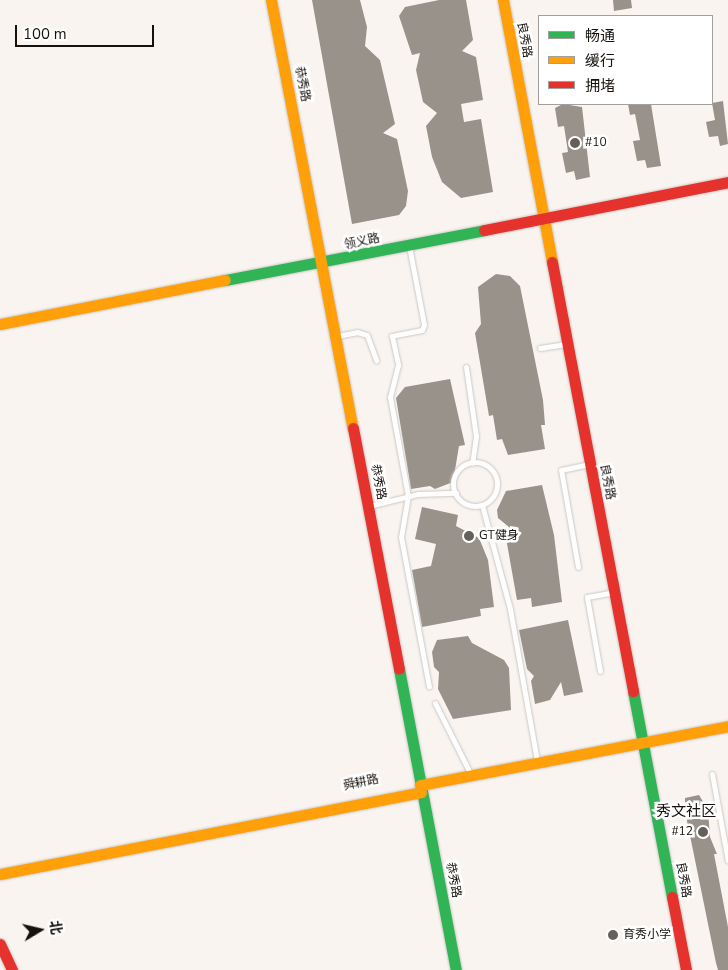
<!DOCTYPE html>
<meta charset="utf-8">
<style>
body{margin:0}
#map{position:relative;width:728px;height:970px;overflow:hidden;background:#f9f4f0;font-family:"Nunito Sans","Noto Sans SC",sans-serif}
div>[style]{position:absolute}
.building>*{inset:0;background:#98928b}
.roads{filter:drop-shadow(0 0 1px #ccc7c3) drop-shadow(0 0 1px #ccc7c3)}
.lane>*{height:5px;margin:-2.5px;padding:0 2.5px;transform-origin:2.5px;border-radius:2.5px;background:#fefdfd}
.lane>.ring{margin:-2.5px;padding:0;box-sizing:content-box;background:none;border:5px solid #fefdfd;border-radius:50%}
.fast>*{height:11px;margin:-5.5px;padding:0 5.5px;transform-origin:5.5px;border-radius:5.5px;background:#30b455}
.slow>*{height:11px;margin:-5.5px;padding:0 5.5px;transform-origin:5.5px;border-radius:5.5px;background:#ff9f0a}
.jam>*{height:11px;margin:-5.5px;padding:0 5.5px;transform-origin:5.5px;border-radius:5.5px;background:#e5322d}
.dots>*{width:14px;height:14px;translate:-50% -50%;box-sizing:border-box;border:2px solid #fff;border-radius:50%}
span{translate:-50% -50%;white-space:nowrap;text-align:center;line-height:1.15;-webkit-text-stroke:5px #fff;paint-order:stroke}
.street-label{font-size:12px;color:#16110c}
.poi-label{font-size:12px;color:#16110c}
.left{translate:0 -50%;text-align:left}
.right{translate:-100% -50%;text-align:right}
.quarter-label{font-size:15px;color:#16110c}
.legend{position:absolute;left:538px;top:15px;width:175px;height:90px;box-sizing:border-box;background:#fff;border:1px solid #a2a09e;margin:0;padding:6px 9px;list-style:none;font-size:15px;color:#16110c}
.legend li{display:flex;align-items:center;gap:10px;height:25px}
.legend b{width:25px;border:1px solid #a2a09e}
.north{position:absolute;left:15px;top:905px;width:50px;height:50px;-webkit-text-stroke:4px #fff;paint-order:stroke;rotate:81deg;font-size:14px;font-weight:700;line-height:20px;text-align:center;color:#16110c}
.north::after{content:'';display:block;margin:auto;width:18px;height:22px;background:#16110c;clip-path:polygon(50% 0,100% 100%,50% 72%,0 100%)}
.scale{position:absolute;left:15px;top:25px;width:139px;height:22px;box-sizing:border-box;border:2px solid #16110c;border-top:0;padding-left:6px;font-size:15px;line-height:18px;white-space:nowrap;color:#16110c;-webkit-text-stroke:4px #fff;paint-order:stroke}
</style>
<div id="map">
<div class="building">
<i style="clip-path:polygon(312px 0,360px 0,367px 27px,365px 46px,380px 60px,395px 124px,383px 133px,397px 139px,408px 191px,406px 206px,399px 215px,352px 224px)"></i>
<i style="clip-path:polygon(439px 0,466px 0,473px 40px,462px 51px,476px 57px,483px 100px,461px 104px,464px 122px,481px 119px,493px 192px,461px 198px,442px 182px,432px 157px,426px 126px,437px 113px,423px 102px,416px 70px,420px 53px,412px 55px,399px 16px,405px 7px)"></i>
<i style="clip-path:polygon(613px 0,631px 0,632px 8px,614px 11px)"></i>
<i style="clip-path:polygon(723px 101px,728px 144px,720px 146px,718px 136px,709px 137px,706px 122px,715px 120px,712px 103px)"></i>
<i style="clip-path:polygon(563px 104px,582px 107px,590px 177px,576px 180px,574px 171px,566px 173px,562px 153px,568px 152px,564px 126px,558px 127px,555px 108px)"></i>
<i style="clip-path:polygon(628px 104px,651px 104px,661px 166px,647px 168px,645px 160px,637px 161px,633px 141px,640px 140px,635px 114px,630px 115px)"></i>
<i style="clip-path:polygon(496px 274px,510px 276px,520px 286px,543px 400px,545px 425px,541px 425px,545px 449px,508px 455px,502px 439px,497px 440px,493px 415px,489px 416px,475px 333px,481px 324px,478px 287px)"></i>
<i style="clip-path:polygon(450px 379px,465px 445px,459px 446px,453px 482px,435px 489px,430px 486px,411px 489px,396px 398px,405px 387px)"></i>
<i style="clip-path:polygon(542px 485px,554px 535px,562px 602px,532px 607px,531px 598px,517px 600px,506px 538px,509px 527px,498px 518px,497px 510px,506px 491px)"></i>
<i style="clip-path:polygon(422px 507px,458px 515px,456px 526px,479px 538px,488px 560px,494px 607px,480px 609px,481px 616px,422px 627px,412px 570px,431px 566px,436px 544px,415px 539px)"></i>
<i style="clip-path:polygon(568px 620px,583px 692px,564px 696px,561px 682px,550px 700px,535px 704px,531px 681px,534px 676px,527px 669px,519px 630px)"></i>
<i style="clip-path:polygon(468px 636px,472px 643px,504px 660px,509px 668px,511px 710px,453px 719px,438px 689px,439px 672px,434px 667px,432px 652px,437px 640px)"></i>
<i style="clip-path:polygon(699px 795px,708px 810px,710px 837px,717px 854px,714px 854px,728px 927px,728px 970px,718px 970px,716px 963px,685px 811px,685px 798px)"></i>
</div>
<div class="roads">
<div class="lane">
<i style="left:409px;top:246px;width:80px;rotate:79.2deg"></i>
<i style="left:424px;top:325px;width:5px;rotate:112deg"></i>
<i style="left:422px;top:330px;width:31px;rotate:169deg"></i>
<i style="left:392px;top:336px;width:30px;rotate:78deg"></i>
<i style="left:398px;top:365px;width:33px;rotate:104deg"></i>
<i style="left:390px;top:397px;width:101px;rotate:79.7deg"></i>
<i style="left:408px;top:496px;width:42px;rotate:99.7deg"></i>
<i style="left:401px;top:537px;width:152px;rotate:79.4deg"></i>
<i style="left:337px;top:336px;width:20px;rotate:-11deg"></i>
<i style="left:357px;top:332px;width:10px;rotate:17deg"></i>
<i style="left:367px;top:335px;width:27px;rotate:70deg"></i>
<i style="left:540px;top:348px;width:26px;rotate:-9deg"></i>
<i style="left:466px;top:367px;width:70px;rotate:81.8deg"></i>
<i style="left:476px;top:436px;width:27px;rotate:98deg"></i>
<i class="ring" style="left:453px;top:462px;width:39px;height:39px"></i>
<i style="left:482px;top:505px;width:108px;rotate:74.9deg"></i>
<i style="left:510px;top:609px;width:154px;rotate:79.9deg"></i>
<i style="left:369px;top:506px;width:50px;rotate:-13.8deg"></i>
<i style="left:418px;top:494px;width:38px;rotate:-2deg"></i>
<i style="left:578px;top:567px;width:98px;rotate:-99.9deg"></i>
<i style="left:561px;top:470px;width:29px;rotate:-12deg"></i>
<i style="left:600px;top:671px;width:75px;rotate:-100deg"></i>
<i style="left:587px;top:597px;width:27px;rotate:-10deg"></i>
<i style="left:435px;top:703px;width:78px;rotate:63.4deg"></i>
<i style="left:712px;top:774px;width:88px;rotate:79.6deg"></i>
</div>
<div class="fast">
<i style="left:225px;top:280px;width:264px;rotate:-10.9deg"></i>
<i style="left:399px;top:669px;width:306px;rotate:79.3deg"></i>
<i style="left:633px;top:691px;width:210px;rotate:79.3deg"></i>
</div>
<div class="slow">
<i style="left:271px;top:0;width:436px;rotate:79.2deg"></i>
<i style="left:503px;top:0;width:267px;rotate:79.4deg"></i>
<i style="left:0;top:324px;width:229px;rotate:-11.1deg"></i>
<i style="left:420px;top:785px;width:314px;rotate:-10.8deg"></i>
<i style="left:0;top:874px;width:429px;rotate:-11deg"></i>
</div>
<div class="jam">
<i style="left:484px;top:230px;width:249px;rotate:-11.1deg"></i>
<i style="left:552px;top:262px;width:437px;rotate:79.3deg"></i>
<i style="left:353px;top:428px;width:245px;rotate:79.2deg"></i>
<i style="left:672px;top:897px;width:74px;rotate:79.1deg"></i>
<i style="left:0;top:944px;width:29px;rotate:65deg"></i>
</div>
</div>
<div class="dots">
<i style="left:575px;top:143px;background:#65605c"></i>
<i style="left:469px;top:536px;background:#65605c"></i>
<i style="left:703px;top:832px;background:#65605c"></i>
<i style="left:613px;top:935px;background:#65605c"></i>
</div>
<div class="street-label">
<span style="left:524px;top:40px;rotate:80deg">良秀路</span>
<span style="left:302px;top:84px;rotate:79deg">恭秀路</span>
<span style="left:362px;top:242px;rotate:-12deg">领义路</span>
<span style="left:378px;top:482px;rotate:79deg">恭秀路</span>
<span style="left:607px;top:482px;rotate:79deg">良秀路</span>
<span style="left:361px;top:783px;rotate:-12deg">舜耕路</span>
<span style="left:453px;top:880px;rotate:79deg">恭秀路</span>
<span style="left:683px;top:880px;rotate:80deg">良秀路</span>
</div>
<div class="poi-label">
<span class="left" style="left:585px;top:143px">#10</span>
<span class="left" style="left:479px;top:536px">GT健身</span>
<span class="right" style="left:693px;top:832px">#12</span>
<span class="left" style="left:623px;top:935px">育秀小学</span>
</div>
<div class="quarter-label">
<span style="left:686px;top:812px">秀文社区</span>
</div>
<ul class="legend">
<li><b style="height:6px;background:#30b455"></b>畅通</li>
<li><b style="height:6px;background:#ff9f0a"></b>缓行</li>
<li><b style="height:6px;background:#e5322d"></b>拥堵</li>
</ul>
<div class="north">北</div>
<div class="scale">100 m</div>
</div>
